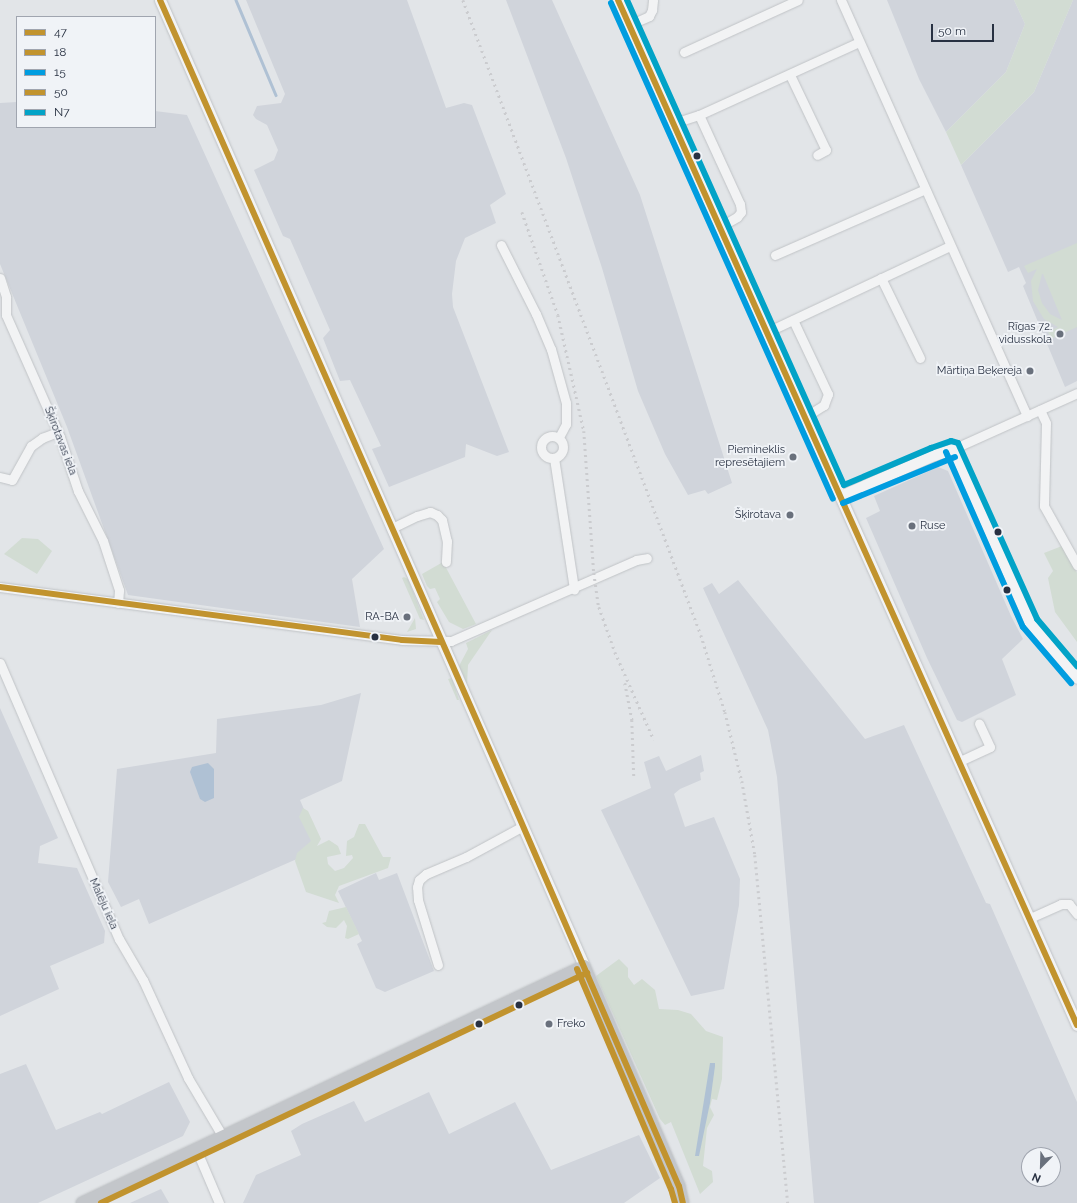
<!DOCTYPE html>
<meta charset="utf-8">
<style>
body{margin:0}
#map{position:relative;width:1077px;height:1203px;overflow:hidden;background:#e2e5e8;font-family:Raleway,sans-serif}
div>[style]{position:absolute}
.built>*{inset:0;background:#d0d4db}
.green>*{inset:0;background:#d2dcd3}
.water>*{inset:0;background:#afc1d4}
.stream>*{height:2.5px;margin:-1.25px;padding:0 1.25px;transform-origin:1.25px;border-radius:1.25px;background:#afc1d4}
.roads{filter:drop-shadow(0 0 1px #c0c3c6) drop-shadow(0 0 1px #c0c3c6)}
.minor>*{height:9px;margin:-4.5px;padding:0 4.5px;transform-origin:4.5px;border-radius:4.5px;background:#f2f3f4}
.minor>.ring{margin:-4.5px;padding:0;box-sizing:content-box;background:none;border:9px solid #f2f3f4;border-radius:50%}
.tertiary>*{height:11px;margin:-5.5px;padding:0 5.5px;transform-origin:5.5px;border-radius:5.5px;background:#f2f3f4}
.secondary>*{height:12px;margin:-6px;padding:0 6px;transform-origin:6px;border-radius:6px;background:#c3c6ca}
.rail>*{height:2.5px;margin-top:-1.25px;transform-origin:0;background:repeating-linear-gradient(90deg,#cbcccf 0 2px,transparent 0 6px)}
.bus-1>*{height:6px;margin:-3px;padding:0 3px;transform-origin:3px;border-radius:3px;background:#c1932e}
.bus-2>*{height:6px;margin:-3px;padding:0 3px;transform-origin:3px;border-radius:3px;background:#c1932e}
.bus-3>*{height:6px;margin:-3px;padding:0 3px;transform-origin:3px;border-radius:3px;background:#009de0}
.bus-4>*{height:6px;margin:-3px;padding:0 3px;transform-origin:3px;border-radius:3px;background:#c1932e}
.bus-5>*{height:6px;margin:-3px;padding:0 3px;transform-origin:3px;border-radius:3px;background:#02a3c7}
.dots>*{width:11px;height:11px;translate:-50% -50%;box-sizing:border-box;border:2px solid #f0f3f7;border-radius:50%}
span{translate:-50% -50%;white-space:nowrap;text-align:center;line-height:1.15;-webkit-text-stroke:3.5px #f0f3f7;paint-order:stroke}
.poi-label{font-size:11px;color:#283142}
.right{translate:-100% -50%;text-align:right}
.left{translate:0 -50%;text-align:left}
.street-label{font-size:11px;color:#283142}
.legend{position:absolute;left:16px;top:16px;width:140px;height:112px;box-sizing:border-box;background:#f0f3f7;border:1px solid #a0a5af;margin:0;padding:5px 7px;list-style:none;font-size:12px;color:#283142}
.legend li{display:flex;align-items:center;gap:8px;height:20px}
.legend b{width:20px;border:1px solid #a0a5af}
.north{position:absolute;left:1021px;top:1147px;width:40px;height:40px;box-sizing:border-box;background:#f0f3f7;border:1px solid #a0a5af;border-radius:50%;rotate:203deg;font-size:11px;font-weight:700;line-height:16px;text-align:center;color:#283142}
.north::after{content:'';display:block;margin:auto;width:14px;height:18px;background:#69707c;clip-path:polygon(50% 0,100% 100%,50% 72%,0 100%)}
.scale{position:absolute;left:931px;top:24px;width:63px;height:18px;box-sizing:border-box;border:2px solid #283142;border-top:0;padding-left:5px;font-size:12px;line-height:14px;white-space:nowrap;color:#283142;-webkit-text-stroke:3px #f0f3f7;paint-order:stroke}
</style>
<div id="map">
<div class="built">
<i style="clip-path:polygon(246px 0,407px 0,446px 108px,464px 103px,472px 105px,506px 194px,490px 205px,496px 223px,465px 238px,456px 261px,452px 294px,453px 307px,509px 452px,497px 456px,466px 444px,465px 457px,389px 487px,372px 449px,381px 446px,350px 380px,340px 381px,323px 338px,330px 330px,290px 239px,283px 236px,254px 170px,274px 160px,278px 150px,267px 125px,256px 119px,253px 115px,257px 106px,281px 103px,285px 94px)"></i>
<i style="clip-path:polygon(506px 0,552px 0,640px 195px,732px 483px,708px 494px,705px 490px,688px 495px,665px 454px,638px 391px,602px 268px,566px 158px)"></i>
<i style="clip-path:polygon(887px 0,1014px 0,1025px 24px,1006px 72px,946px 132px,919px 79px)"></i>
<i style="clip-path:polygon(1073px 0,1077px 0,1077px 381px,1065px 387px,1023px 286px,1026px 283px,1019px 267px,1008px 272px,961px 165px,1034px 92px)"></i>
<i style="clip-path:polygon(17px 102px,17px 127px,155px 127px,155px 111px,187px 115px,384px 549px,352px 579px,360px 627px,128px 595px,67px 427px,0 264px,0 103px)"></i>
<i style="clip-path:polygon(938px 467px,948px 471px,1011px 616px,1023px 639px,1002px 659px,1016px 695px,962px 722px,957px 720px,927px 658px,866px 518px,880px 511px,874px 496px)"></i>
<i style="clip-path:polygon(evenodd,738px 580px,865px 739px,904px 725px,986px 903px,990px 904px,1077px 1102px,1077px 1203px,814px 1203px,777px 777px,768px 730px,703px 588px,712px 583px,719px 594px,738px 580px,1029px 1155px,1053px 1155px,1053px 1179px,1029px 1179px,1029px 1155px)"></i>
<i style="clip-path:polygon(361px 693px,342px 781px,300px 800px,315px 835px,306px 855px,149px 924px,139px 899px,121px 907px,108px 882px,117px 769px,216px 753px,217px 719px,321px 705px)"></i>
<i style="clip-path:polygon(0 708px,58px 838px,40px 846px,38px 863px,77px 868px,105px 931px,104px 943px,50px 966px,59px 989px,0 1016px)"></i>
<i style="clip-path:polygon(701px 755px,704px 771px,700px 773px,701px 780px,680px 789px,674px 794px,685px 827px,714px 817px,740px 879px,739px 905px,724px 989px,691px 996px,601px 810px,651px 788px,644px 762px,659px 756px,666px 771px)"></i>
<i style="clip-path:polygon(376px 873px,379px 880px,397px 873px,434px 971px,385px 992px,376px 988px,357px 944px,362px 941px,338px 891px)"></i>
<i style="clip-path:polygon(26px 1064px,56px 1130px,100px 1112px,102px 1114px,169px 1082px,190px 1122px,183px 1136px,38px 1203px,0 1203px,0 1074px)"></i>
<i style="clip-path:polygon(429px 1092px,449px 1134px,515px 1102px,551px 1170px,639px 1135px,660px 1178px,624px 1203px,243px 1203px,256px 1175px,301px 1155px,291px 1131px,302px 1124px,354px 1101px,365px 1122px)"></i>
<i style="clip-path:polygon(161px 1189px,169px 1203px,130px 1203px)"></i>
</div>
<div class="green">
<i style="clip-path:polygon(1014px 0,1073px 0,1034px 92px,961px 165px,946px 132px,1006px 72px,1025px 24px)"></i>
<i style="clip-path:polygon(709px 178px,719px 203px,717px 204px,706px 180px)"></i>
<i style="clip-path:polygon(evenodd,1077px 243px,1077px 327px,1051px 339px,1048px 332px,1058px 327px,1044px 319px,1033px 301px,1031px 281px,1037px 269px,1028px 273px,1024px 266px,1077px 243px,1042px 274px,1043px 274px,1062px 320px,1050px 314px,1042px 303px,1038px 290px,1042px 274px)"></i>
<i style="clip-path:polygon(22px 538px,38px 539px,52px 551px,37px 574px,4px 554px)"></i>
<i style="clip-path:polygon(1062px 546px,1077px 573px,1077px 642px,1055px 612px,1048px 578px,1053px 571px,1044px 553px)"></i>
<i style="clip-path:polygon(443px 562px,476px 624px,463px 629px,449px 622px,437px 602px,440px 599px,435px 588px,430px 589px,427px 586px,422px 574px)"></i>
<i style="clip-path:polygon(404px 577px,408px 579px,424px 620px,420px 619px,402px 578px)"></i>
<i style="clip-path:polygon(415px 618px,416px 629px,407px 632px)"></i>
<i style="clip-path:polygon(492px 630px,468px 665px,467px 684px,459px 666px,468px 649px,466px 643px)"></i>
<i style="clip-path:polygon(452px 678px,459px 700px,457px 700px,448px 679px)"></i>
<i style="clip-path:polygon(303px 808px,308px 811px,321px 839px,317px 846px,329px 840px,338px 846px,341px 854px,327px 857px,328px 864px,335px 871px,344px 868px,353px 858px,352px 855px,346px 856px,347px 841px,354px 837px,359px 824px,365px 824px,383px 857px,391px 857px,388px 868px,339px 886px,335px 895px,339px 903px,306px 892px,295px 861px,297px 853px,311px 841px,299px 817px)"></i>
<i style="clip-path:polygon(346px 907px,359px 934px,348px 939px,345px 938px,347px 926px,344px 920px,336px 928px,327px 927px,322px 923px,326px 922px,329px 911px)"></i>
<i style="clip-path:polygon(619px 959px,628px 968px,628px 977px,634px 985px,642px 979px,655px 990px,659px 1009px,678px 1010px,691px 1014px,706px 1031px,723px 1037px,722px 1079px,717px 1100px,712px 1099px,710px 1107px,714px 1115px,707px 1128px,703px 1166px,712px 1171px,713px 1182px,700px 1194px,671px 1122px,665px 1125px,660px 1119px,596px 976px)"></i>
</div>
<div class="water">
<i style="clip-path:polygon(208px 763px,214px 769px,214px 798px,205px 802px,200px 799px,190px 772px,192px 767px)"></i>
<i style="clip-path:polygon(710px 1063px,715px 1063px,715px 1066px,710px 1103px,699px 1156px,695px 1156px)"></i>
</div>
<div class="stream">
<i style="left:236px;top:0;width:103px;rotate:67.2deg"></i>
</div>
<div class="roads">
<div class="minor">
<i style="left:841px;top:0;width:456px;rotate:65.9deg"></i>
<i style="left:629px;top:25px;width:22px;rotate:-24deg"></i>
<i style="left:649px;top:16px;width:7px;rotate:-63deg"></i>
<i style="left:652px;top:10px;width:10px;rotate:-84deg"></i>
<i style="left:684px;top:52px;width:125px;rotate:-24.5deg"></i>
<i style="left:790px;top:75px;width:83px;rotate:64.4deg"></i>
<i style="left:826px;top:150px;width:10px;rotate:151deg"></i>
<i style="left:699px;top:115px;width:98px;rotate:65.3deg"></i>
<i style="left:740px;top:204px;width:8px;rotate:83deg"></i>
<i style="left:741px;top:212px;width:6px;rotate:129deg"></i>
<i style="left:737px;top:217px;width:20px;rotate:150deg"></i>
<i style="left:674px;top:123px;width:26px;rotate:-18deg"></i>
<i style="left:699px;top:115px;width:176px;rotate:-24.5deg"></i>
<i style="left:501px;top:245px;width:77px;rotate:63.1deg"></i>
<i style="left:536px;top:314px;width:38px;rotate:67deg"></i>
<i style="left:551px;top:349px;width:56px;rotate:74.5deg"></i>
<i style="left:566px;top:403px;width:21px;rotate:90deg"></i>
<i style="left:566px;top:424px;width:15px;rotate:118deg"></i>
<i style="left:775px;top:255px;width:164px;rotate:-23.7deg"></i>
<i style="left:0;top:278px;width:20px;rotate:72deg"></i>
<i style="left:6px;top:297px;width:18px;rotate:90deg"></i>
<i style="left:6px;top:315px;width:133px;rotate:66.1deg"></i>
<i style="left:60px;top:437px;width:57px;rotate:71.6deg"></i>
<i style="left:78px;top:491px;width:56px;rotate:63.4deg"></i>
<i style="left:103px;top:541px;width:52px;rotate:71.9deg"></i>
<i style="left:119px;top:590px;width:13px;rotate:94deg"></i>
<i style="left:881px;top:278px;width:89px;rotate:64deg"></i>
<i style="left:793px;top:320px;width:82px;rotate:64.7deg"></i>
<i style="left:828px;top:394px;width:12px;rotate:110deg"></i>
<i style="left:824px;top:405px;width:22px;rotate:148deg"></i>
<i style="left:767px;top:332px;width:202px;rotate:-25.2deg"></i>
<i style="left:1040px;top:410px;width:14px;rotate:65deg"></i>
<i style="left:1046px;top:423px;width:83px;rotate:91.4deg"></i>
<i style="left:1044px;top:506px;width:68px;rotate:60.8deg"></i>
<i class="ring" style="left:541px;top:436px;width:13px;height:13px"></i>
<i style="left:953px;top:449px;width:136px;rotate:-24.3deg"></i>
<i style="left:554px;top:458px;width:133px;rotate:81.3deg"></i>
<i style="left:0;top:477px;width:12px;rotate:14deg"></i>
<i style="left:12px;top:480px;width:39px;rotate:-61deg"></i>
<i style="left:31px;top:446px;width:14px;rotate:-36deg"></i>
<i style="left:42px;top:438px;width:17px;rotate:-21deg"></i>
<i style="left:392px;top:528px;width:28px;rotate:-26deg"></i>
<i style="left:417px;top:516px;width:14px;rotate:-17deg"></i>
<i style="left:430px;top:512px;width:8px;rotate:23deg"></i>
<i style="left:437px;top:515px;width:7px;rotate:45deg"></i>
<i style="left:442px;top:520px;width:22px;rotate:77deg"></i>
<i style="left:447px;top:541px;width:21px;rotate:93deg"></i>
<i style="left:0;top:587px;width:405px;rotate:7.5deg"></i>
<i style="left:402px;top:640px;width:49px;rotate:1.2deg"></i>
<i style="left:451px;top:641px;width:202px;rotate:-23.6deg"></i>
<i style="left:636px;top:560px;width:11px;rotate:-10deg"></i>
<i style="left:0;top:663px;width:301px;rotate:66.7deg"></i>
<i style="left:119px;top:939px;width:48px;rotate:59.7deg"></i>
<i style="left:143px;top:980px;width:108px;rotate:65.3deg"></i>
<i style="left:188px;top:1078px;width:69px;rotate:59.3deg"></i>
<i style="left:960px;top:761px;width:33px;rotate:-25deg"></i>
<i style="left:990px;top:747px;width:26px;rotate:-115deg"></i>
<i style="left:1030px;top:918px;width:34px;rotate:-24deg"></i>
<i style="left:1061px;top:904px;width:8px"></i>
<i style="left:1069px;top:904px;width:13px;rotate:51deg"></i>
<i style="left:438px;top:965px;width:68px;rotate:-107.1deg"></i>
<i style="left:418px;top:900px;width:13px;rotate:-94deg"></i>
<i style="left:417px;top:887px;width:7px;rotate:-74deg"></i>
<i style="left:419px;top:880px;width:9px;rotate:-41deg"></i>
<i style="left:426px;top:874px;width:43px;rotate:-23deg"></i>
<i style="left:466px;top:857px;width:65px;rotate:-28.5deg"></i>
<i style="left:196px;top:1149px;width:59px;rotate:66.9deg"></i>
</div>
<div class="tertiary">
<i style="left:160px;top:0;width:1055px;rotate:66.3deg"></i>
<i style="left:618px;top:0;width:1123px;rotate:65.88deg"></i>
<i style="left:840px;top:496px;width:103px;rotate:-23.6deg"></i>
<i style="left:934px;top:455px;width:20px;rotate:-18deg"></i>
<i style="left:953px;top:449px;width:190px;rotate:66.1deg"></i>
<i style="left:1030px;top:623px;width:72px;rotate:49.5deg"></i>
</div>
<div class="secondary">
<i style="left:82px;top:1203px;width:555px;rotate:-25.27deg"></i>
<i style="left:584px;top:966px;width:240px;rotate:66.6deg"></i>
<i style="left:679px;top:1186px;width:17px;rotate:77deg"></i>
</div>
</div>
<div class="rail">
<i style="left:463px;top:0;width:678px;rotate:69.45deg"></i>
<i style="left:701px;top:635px;width:81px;rotate:72.7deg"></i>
<i style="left:725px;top:712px;width:71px;rotate:76.2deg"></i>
<i style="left:742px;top:781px;width:75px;rotate:80deg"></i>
<i style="left:755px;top:855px;width:350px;rotate:84.6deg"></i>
<i style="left:522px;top:212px;width:109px;rotate:70.7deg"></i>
<i style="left:558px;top:315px;width:119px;rotate:77.4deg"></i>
<i style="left:584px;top:431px;width:142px;rotate:86deg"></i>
<i style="left:594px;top:573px;width:34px;rotate:82deg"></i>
<i style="left:599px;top:607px;width:48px;rotate:70.4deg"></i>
<i style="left:615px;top:652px;width:96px;rotate:66.1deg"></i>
<i style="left:625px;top:683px;width:38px;rotate:79deg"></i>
<i style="left:632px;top:720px;width:56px;rotate:88deg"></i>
</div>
<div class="bus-1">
<i style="left:160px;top:0;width:877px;rotate:66.27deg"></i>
<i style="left:513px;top:803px;width:417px;rotate:66.6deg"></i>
<i style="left:679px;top:1186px;width:17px;rotate:77deg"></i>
<i style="left:0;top:587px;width:405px;rotate:7.5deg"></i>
<i style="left:402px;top:640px;width:39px;rotate:3deg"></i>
</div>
<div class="bus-2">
<i style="left:618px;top:0;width:1123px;rotate:65.88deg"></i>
</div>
<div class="bus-3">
<i style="left:611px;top:3px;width:543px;rotate:65.89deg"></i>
<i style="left:946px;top:452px;width:191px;rotate:66.3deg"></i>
<i style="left:1023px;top:627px;width:74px;rotate:49.4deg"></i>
<i style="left:843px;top:503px;width:121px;rotate:-22.3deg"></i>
</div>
<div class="bus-4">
<i style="left:577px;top:969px;width:239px;rotate:66.9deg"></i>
<i style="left:671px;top:1189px;width:15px;rotate:74deg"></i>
<i style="left:101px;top:1203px;width:538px;rotate:-25.33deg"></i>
</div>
<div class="bus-5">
<i style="left:627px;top:0;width:531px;rotate:65.9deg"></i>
<i style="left:844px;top:485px;width:95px;rotate:-23deg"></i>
<i style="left:931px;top:448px;width:21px;rotate:-19deg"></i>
<i style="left:951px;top:441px;width:7px;rotate:16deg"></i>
<i style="left:958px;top:443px;width:193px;rotate:65.8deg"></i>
<i style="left:1037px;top:619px;width:62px;rotate:49.6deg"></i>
</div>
<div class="dots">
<i style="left:697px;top:156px;background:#283142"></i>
<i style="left:1060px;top:334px;background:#69707c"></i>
<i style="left:1030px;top:371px;background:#69707c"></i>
<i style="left:793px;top:457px;background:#69707c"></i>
<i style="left:790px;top:515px;background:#69707c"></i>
<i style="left:912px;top:526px;background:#69707c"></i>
<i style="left:998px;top:532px;background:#283142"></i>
<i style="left:1007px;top:590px;background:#283142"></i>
<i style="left:407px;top:617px;background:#69707c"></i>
<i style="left:375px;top:637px;background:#283142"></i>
<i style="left:519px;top:1005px;background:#283142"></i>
<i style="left:479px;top:1024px;background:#283142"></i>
<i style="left:549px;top:1024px;background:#69707c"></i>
</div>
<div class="poi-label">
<span class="right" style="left:1052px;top:334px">Rīgas 72.<br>vidusskola</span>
<span class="right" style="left:1022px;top:371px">Mārtiņa Beķereja</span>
<span class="right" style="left:785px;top:457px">Piemineklis<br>represētajiem</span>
<span class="right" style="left:781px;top:515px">Šķirotava</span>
<span class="left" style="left:920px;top:526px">Ruse</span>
<span class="right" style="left:399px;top:617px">RA-BA</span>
<span class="left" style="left:557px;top:1024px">Freko</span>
</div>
<div class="street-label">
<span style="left:60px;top:441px;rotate:69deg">Šķirotavas iela</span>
<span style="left:103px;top:904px;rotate:66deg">Malēju iela</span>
</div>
<ul class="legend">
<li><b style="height:5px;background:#c1932e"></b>47</li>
<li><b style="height:5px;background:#c1932e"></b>18</li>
<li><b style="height:5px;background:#009de0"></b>15</li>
<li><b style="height:5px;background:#c1932e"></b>50</li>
<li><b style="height:5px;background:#02a3c7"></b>N7</li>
</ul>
<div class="north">N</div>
<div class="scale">50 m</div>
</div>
